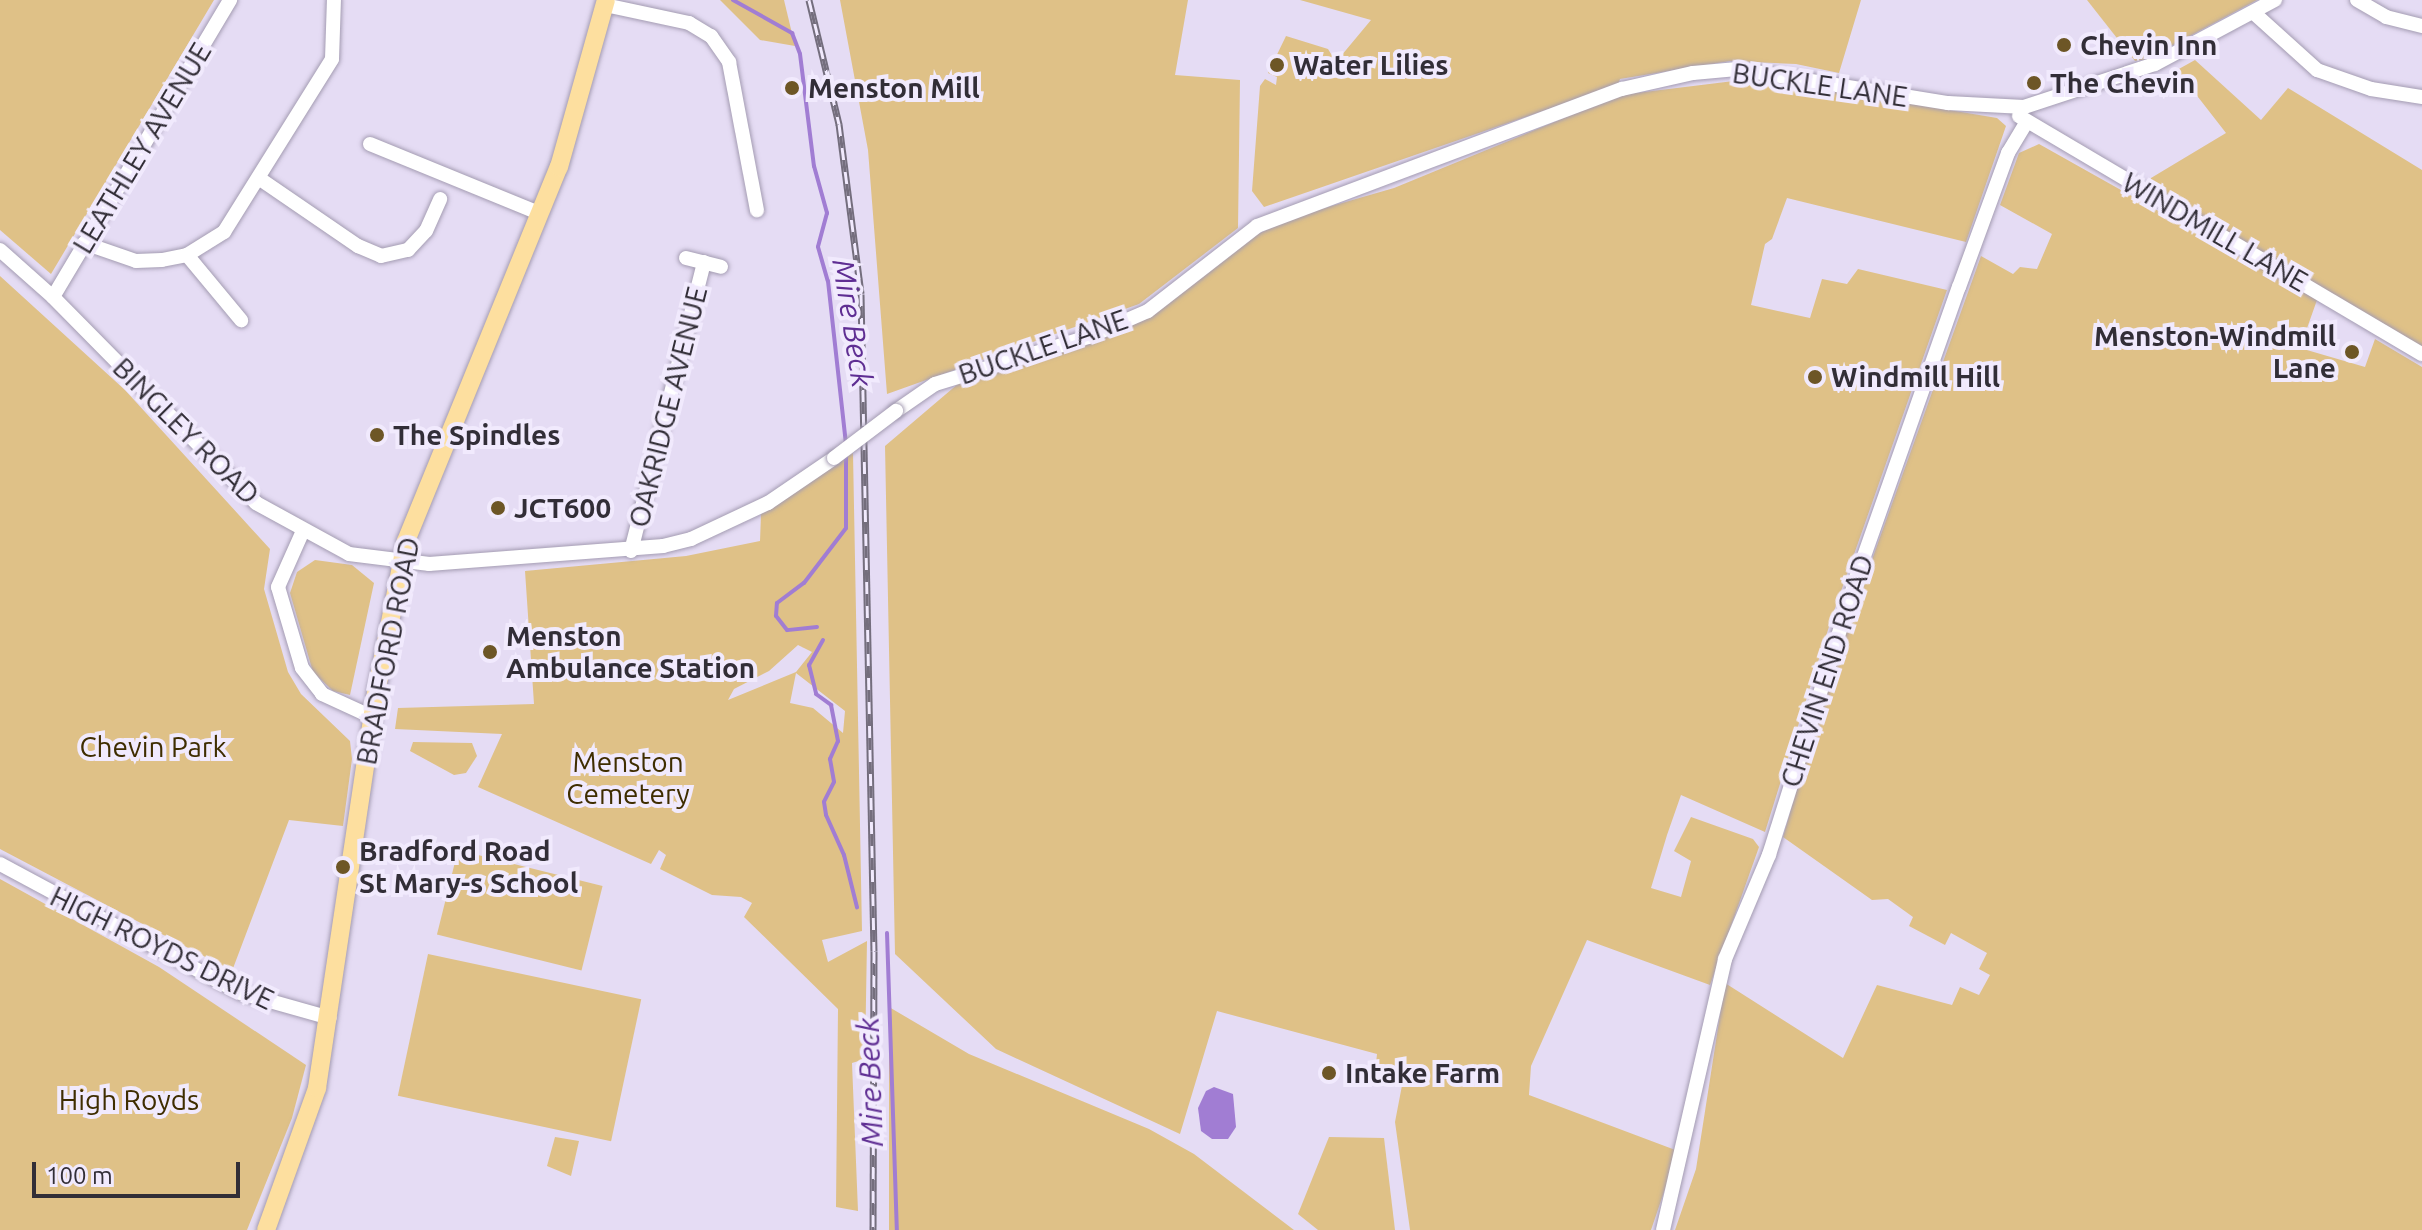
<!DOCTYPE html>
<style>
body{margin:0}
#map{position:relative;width:2422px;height:1230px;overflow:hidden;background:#e5dcf4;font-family:Ubuntu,sans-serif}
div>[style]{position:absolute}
.green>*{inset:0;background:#dfc187;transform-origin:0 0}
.water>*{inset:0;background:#a17dd3}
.stream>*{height:4px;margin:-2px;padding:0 2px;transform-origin:2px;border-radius:2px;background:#a17dd3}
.roads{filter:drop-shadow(0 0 2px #a49cb2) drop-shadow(0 0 2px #a49cb2)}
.minor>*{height:14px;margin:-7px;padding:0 7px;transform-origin:7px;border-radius:7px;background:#fff}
.major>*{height:18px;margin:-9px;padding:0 9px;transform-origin:9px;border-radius:9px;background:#fddf9f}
.rail>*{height:7px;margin-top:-3.5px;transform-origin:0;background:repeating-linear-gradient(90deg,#f1eafd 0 12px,#746e7d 0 24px);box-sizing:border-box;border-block:2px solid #746e7d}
.bridges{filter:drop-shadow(0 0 2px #a49cb2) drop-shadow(0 0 2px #a49cb2)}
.minor-bridge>*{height:14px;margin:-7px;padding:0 7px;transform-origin:7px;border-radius:7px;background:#fff}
.dots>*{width:22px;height:22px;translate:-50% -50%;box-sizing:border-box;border:4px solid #f1eafd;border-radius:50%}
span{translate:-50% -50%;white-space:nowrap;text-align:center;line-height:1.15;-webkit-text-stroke:8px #f1eafd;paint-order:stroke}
.poi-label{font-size:28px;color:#322e37;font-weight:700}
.left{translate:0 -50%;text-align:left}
.right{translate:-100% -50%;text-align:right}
.street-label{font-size:28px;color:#322e37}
.park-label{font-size:28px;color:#3f2d00}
.water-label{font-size:30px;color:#5f2e93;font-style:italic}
.scale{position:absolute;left:32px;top:1162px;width:208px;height:36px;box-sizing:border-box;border:4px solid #322e37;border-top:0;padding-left:10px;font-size:24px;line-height:28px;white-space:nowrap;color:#322e37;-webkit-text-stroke:6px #f1eafd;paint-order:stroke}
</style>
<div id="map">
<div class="green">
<i style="clip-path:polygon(0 0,214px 0,51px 274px,0 230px)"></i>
<i style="clip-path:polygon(720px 0,784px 0,795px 46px,760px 40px)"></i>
<i style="clip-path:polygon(840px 0,1188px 0,1175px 75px,1240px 80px,1238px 228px,1139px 304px,887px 394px,868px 150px)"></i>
<i style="clip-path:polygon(1300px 0,1861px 0,1839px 73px,1796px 64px,1730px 61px,1620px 79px,1618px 85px,1264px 207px,1252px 191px,1260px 86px,1265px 79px,1276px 85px,1277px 77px,1268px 73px,1286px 36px,1328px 49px,1336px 62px,1371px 20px)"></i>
<i style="clip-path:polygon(2087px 0,2257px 0,2147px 59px,2135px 61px)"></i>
<i style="clip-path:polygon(2195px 60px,2261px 120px,2288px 88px,2422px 170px,2422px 348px,2148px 186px,2151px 178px,2226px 133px,2177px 70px)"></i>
<i style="clip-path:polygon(1758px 78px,1997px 118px,2006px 126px,1966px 242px,1787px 198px,1772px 239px,1765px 244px,1751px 305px,1810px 318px,1822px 279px,1847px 284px,1858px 269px,1947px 290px,1832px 617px,1765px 832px,1681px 795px,1667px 835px,1651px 888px,1681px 897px,1691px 861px,1674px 851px,1691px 817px,1753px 839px,1759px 847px,1710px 985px,1587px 940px,1531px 1066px,1529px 1095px,1678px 1151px,1651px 1230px,1410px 1230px,1395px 1122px,1404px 1075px,1375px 1073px,1377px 1054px,1217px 1011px,1180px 1134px,996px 1049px,895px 954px,885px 446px,959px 383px,1094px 343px,1133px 325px,1168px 304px,1258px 234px,1297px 216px,1394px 188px,1620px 95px)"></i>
<i style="clip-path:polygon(2039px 144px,2317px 300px,2300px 348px,2365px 367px,2375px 339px,2422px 367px,2422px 1230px,1675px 1230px,1696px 1169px,1725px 983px,1843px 1058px,1877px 985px,1952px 1005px,1960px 987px,1979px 995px,1990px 975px,1979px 969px,1987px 953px,1951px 933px,1945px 945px,1909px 926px,1913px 917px,1888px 899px,1872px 900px,1783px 837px,1828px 682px,1981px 256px,2013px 274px,2020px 267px,2037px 269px,2052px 234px,2000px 205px,2019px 153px)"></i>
<i style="clip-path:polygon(0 276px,125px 390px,270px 549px,264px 589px,288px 672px,301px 694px,350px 741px,352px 759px,343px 826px,289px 820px,232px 971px,0 849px)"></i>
<i style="clip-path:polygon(evenodd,853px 453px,862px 931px,822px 940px,828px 962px,867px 941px,865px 1059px,852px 1063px,858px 1211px,836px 1207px,838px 1009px,744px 917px,752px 903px,741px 897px,712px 895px,660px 869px,666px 855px,659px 850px,651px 864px,478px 787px,502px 734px,395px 729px,398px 708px,534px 704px,525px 571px,686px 556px,760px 541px,761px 514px,853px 453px,798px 645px,812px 652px,796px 672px,728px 700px,734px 689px,769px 671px,798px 645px,853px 453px,796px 673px,845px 711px,843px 733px,813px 708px,790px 703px,796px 673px)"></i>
<i style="clip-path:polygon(315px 560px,352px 565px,374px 583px,350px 695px,333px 691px,313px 672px,290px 593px,297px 572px)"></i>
<i style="clip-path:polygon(413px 742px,472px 743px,477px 756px,466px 773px,454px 775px,410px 751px)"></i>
<i style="left:458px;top:850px;width:149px;height:87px;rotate:14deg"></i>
<i style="clip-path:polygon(0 879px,159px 967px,306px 1065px,292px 1118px,247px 1230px,0 1230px)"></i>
<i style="left:428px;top:954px;width:218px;height:145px;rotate:12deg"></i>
<i style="clip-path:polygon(889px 1007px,969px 1054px,1149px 1129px,1194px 1154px,1294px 1230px,889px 1230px)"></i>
<i style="clip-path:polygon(555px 1137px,579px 1141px,571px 1176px,547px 1166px)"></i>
<i style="clip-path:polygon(1329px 1137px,1384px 1138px,1395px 1230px,1318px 1230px,1298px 1214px)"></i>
</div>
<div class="water">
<i style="clip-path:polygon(1214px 1087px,1233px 1094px,1236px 1127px,1228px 1139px,1212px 1139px,1201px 1131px,1198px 1108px,1206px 1091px)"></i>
</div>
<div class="stream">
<i style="left:733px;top:0;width:68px;rotate:29.2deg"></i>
<i style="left:792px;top:33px;width:22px;rotate:69deg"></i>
<i style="left:800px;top:54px;width:113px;rotate:82.9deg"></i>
<i style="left:814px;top:166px;width:49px;rotate:74.5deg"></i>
<i style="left:827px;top:213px;width:35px;rotate:105deg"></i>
<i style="left:818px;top:247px;width:35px;rotate:74deg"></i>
<i style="left:828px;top:281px;width:163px;rotate:83.7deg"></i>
<i style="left:817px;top:627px;width:30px;rotate:174deg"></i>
<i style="left:787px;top:630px;width:18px;rotate:-128deg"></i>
<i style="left:776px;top:616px;width:13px;rotate:-86deg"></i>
<i style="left:777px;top:603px;width:34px;rotate:-37deg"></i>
<i style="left:804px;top:583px;width:69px;rotate:-52.6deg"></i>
<i style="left:846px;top:528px;width:76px;rotate:-90deg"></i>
<i style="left:823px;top:640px;width:29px;rotate:119deg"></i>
<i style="left:809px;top:665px;width:30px;rotate:76deg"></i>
<i style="left:816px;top:694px;width:19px;rotate:36deg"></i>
<i style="left:831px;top:705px;width:37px;rotate:79deg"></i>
<i style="left:838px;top:741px;width:20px;rotate:114deg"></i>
<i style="left:830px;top:759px;width:23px;rotate:80deg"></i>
<i style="left:834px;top:782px;width:22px;rotate:117deg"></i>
<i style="left:824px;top:802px;width:13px;rotate:81deg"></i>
<i style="left:826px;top:815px;width:44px;rotate:65.8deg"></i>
<i style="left:844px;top:855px;width:54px;rotate:76deg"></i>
<i style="left:887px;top:933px;width:297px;rotate:88.1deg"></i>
</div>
<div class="roads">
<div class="minor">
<i style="left:2357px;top:0;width:34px;rotate:30deg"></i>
<i style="left:2386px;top:17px;width:37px;rotate:14deg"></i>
<i style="left:605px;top:5px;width:86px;rotate:12.1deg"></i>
<i style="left:689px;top:23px;width:26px;rotate:31deg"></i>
<i style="left:711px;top:36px;width:32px;rotate:55deg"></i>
<i style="left:729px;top:62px;width:151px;rotate:79.3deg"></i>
<i style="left:2255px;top:14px;width:84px;rotate:42.1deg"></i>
<i style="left:2317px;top:70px;width:57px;rotate:19.4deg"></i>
<i style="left:2371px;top:89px;width:52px;rotate:8.9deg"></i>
<i style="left:2019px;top:116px;width:468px;rotate:30.6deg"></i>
<i style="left:370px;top:144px;width:183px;rotate:22.2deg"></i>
<i style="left:260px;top:179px;width:119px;rotate:34.4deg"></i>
<i style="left:358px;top:246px;width:25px;rotate:23deg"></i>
<i style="left:381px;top:256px;width:28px;rotate:-13deg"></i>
<i style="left:408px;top:250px;width:26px;rotate:-47deg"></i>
<i style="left:426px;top:231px;width:35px;rotate:-66deg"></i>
<i style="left:84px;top:243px;width:55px;rotate:19.1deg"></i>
<i style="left:136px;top:261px;width:26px;rotate:-2deg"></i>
<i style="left:162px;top:260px;width:25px;rotate:-11deg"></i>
<i style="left:187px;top:255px;width:44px;rotate:-31.9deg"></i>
<i style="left:224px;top:232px;width:204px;rotate:-58deg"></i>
<i style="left:332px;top:59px;width:59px;rotate:-88.1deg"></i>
<i style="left:0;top:250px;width:71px;rotate:41.6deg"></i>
<i style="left:53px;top:297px;width:289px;rotate:45.4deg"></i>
<i style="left:256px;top:503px;width:106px;rotate:28.7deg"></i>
<i style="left:349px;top:554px;width:81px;rotate:7.1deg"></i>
<i style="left:429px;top:564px;width:235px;rotate:-4.4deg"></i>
<i style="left:663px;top:546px;width:29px;rotate:-14deg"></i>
<i style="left:691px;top:539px;width:85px;rotate:-25.1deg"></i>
<i style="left:768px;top:503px;width:80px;rotate:-34.3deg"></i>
<i style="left:187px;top:255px;width:85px;rotate:50.3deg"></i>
<i style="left:686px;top:258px;width:36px;rotate:14deg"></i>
<i style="left:53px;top:297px;width:346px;rotate:-59.2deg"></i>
<i style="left:896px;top:411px;width:47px;rotate:-34.7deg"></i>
<i style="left:935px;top:384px;width:160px;rotate:-17.1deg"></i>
<i style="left:1088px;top:337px;width:65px;rotate:-23.4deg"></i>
<i style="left:1148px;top:311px;width:138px;rotate:-37.9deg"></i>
<i style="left:1257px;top:226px;width:390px;rotate:-20.6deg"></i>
<i style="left:1622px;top:89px;width:73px;rotate:-12.7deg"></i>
<i style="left:1693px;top:73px;width:44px;rotate:-5.2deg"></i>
<i style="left:1737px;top:69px;width:214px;rotate:9.2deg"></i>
<i style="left:1948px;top:103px;width:76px;rotate:3deg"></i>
<i style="left:2024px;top:107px;width:138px;rotate:-18.2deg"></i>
<i style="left:2155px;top:64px;width:136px;rotate:-28.1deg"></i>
<i style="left:302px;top:533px;width:59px;rotate:114deg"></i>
<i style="left:278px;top:587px;width:84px;rotate:73.5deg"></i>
<i style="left:302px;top:668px;width:33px;rotate:52deg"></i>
<i style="left:322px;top:694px;width:55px;rotate:24.7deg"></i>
<i style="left:631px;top:551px;width:298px;rotate:-75.8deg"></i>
<i style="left:0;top:864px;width:273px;rotate:28.2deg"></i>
<i style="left:241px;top:993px;width:92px;rotate:15.7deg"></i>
<i style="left:1663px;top:1230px;width:278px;rotate:-77.1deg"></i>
<i style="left:1725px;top:959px;width:113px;rotate:-67.1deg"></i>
<i style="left:1769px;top:855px;width:293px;rotate:-72.5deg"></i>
<i style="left:1857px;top:576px;width:306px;rotate:-70.6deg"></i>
<i style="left:1959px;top:287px;width:143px;rotate:-69.9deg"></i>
<i style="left:2008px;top:153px;width:35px;rotate:-59deg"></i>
</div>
<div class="major">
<i style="left:266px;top:1230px;width:151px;rotate:-70.2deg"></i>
<i style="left:317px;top:1088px;width:404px;rotate:-81.5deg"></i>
<i style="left:377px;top:688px;width:150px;rotate:-78.8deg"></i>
<i style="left:406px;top:541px;width:404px;rotate:-67.8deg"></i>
<i style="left:559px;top:167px;width:173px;rotate:-74.3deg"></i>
</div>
</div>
<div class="rail">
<i style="left:809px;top:0;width:128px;rotate:76.4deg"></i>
<i style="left:839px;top:124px;width:171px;rotate:82.6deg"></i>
<i style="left:861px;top:294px;width:657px;rotate:88.87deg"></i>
<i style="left:874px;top:951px;width:279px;rotate:90.2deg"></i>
</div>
<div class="bridges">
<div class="minor-bridge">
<i style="left:834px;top:458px;width:78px;rotate:-37.2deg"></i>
</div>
</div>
<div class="dots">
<i style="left:2064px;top:45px;background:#6d5626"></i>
<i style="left:1277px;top:65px;background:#6d5626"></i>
<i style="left:2034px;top:83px;background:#6d5626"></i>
<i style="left:792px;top:88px;background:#6d5626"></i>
<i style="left:2352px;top:352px;background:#6d5626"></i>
<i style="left:1815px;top:377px;background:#6d5626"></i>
<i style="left:377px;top:435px;background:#6d5626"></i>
<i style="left:498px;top:508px;background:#6d5626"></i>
<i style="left:490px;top:652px;background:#6d5626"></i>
<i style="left:343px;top:867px;background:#6d5626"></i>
<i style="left:1329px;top:1073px;background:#6d5626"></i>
</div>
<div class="poi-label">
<span class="left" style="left:2080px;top:45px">Chevin Inn</span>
<span class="left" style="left:1293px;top:65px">Water Lilies</span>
<span class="left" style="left:2050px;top:83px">The Chevin</span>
<span class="left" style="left:808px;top:88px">Menston Mill</span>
<span class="right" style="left:2336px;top:352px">Menston-Windmill<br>Lane</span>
<span class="left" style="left:1831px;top:377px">Windmill Hill</span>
<span class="left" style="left:393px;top:435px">The Spindles</span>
<span class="left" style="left:514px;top:508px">JCT600</span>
<span class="left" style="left:506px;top:652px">Menston<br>Ambulance Station</span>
<span class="left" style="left:359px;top:867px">Bradford Road<br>St Mary-s School</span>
<span class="left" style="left:1345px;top:1073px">Intake Farm</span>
</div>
<div class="street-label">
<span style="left:1820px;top:85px;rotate:8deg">BUCKLE LANE</span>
<span style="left:142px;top:148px;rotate:-59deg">LEATHLEY AVENUE</span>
<span style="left:2215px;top:232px;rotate:30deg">WINDMILL LANE</span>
<span style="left:1043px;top:347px;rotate:-19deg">BUCKLE LANE</span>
<span style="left:668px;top:407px;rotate:-76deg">OAKRIDGE AVENUE</span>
<span style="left:186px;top:431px;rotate:45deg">BINGLEY ROAD</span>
<span style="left:388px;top:651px;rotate:-79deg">BRADFORD ROAD</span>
<span style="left:1827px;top:671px;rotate:-72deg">CHEVIN END ROAD</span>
<span style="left:162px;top:948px;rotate:26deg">HIGH ROYDS DRIVE</span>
</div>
<div class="park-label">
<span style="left:153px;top:747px">Chevin Park</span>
<span style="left:628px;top:778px">Menston<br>Cemetery</span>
<span style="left:129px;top:1100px">High Royds</span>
</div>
<div class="water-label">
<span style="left:853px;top:323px;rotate:81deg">Mire Beck</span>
<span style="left:870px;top:1082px;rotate:-92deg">Mire Beck</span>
</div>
<div class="scale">100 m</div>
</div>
